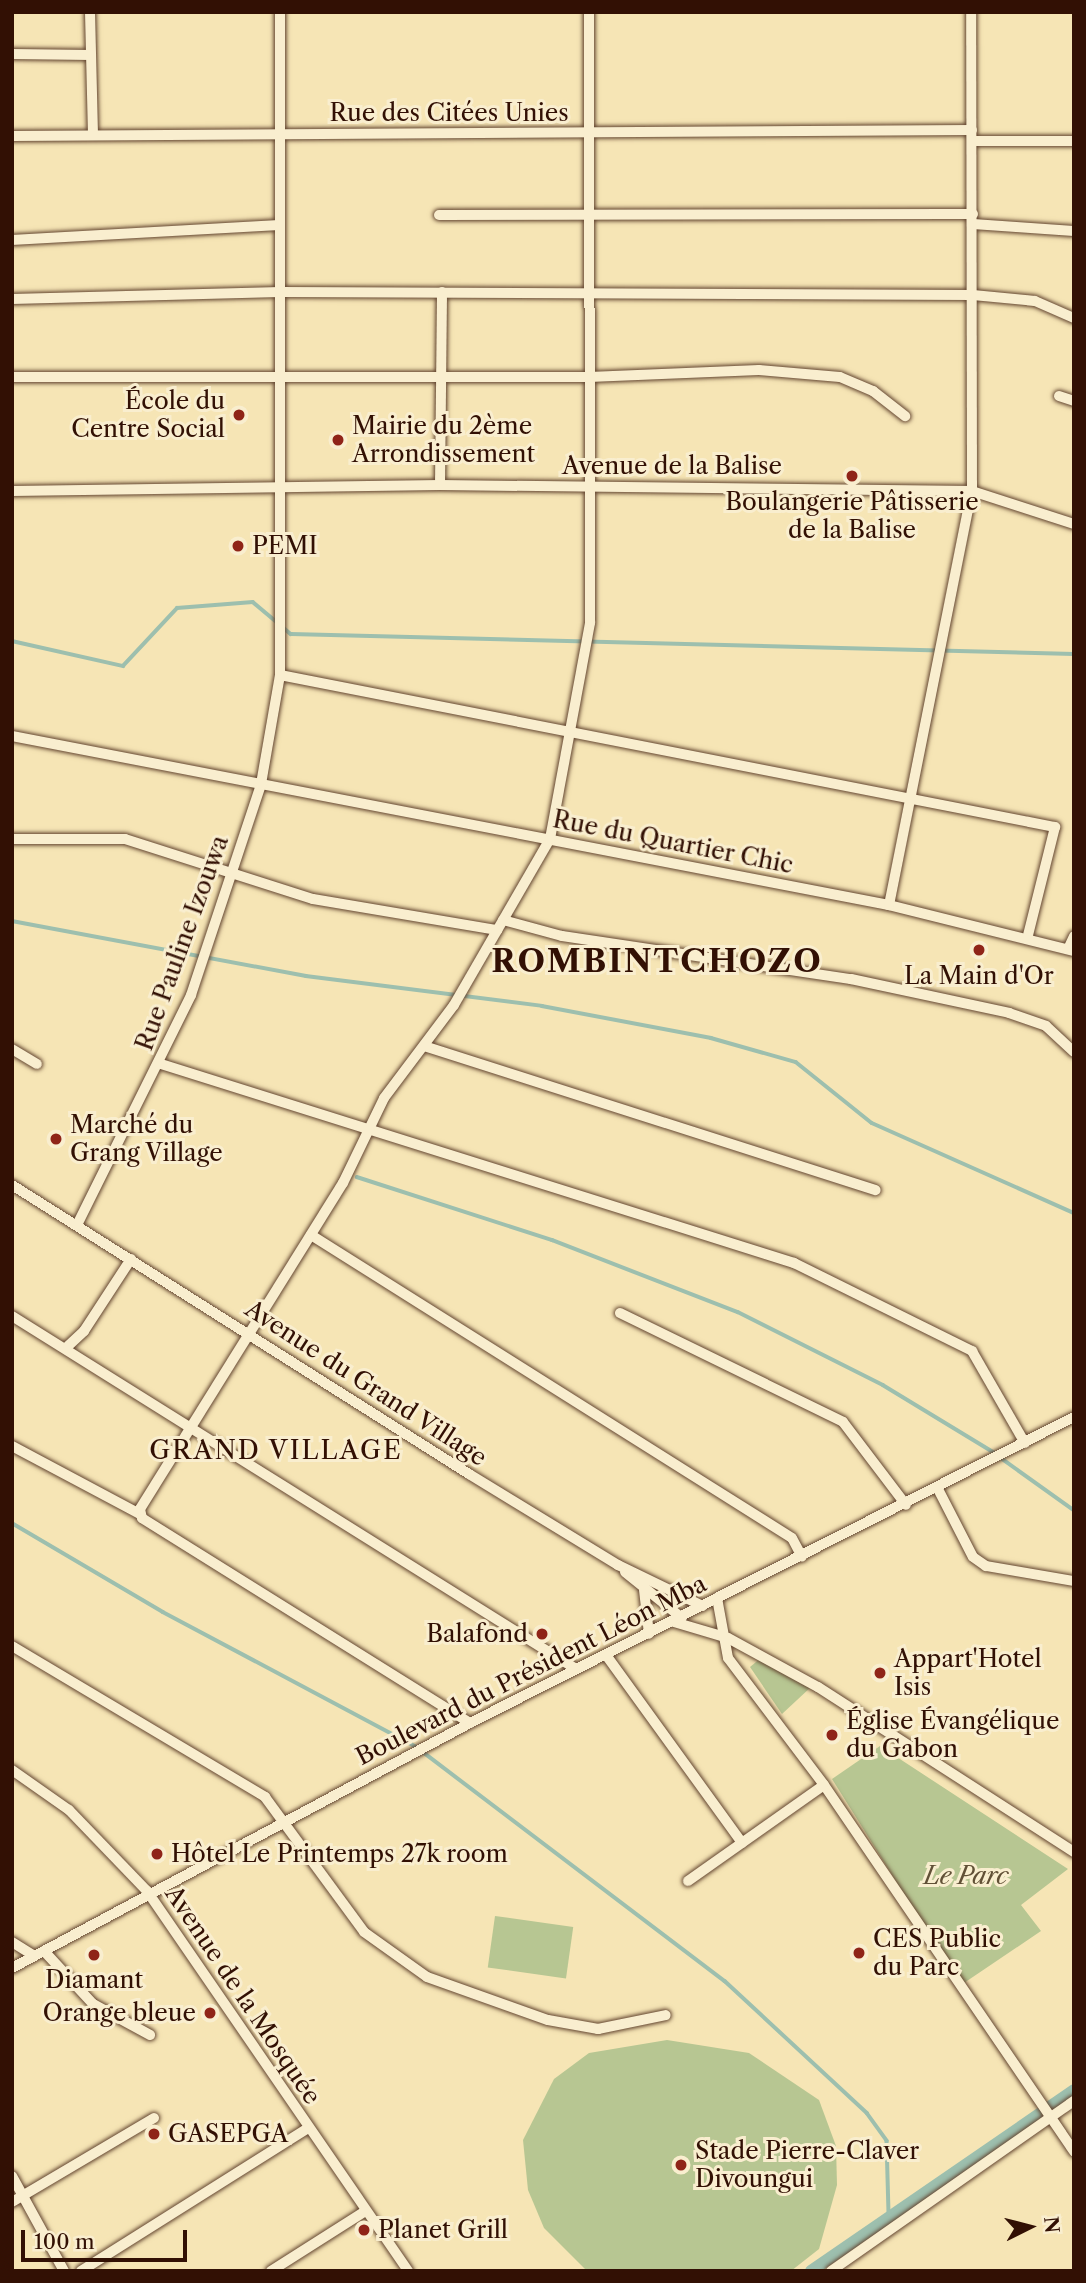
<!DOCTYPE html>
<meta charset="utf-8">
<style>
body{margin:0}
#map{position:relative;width:1086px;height:2283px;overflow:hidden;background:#f6e5b5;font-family:"Libre Caslon Text",serif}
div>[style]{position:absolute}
.green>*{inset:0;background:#b7c692;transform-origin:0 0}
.stream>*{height:3.5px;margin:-1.75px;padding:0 1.75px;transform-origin:1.75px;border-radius:1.75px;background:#9dbfae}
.canal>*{height:12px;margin:-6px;padding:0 6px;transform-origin:6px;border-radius:6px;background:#9dbfae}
.roads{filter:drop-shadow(0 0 2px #634530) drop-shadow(0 0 2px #634530)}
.minor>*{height:10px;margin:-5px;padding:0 5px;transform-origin:5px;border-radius:5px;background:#f9eecf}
.dots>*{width:19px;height:19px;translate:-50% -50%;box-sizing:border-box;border:4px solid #f9eecf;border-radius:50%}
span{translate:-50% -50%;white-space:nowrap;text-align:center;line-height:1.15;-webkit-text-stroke:6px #f9eecf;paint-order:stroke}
.street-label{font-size:24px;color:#321004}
.poi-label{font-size:24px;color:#321004}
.right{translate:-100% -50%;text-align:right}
.left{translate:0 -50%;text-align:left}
.park-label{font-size:24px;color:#615036;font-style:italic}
.neighbourhood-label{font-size:26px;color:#321004;letter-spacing:2px}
.district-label{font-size:32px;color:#321004;font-weight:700;letter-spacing:2px}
.frame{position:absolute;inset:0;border:14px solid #321004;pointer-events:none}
.north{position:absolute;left:995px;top:2192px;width:70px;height:70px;-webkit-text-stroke:5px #f9eecf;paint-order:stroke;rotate:84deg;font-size:19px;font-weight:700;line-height:28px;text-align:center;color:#321004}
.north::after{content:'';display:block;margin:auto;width:24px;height:32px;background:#321004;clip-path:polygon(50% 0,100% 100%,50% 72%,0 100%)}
.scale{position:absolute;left:21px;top:2230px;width:166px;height:32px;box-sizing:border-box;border:4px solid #321004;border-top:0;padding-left:9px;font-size:21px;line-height:24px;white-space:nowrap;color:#321004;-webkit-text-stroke:5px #f9eecf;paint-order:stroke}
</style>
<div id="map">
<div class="green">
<i style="clip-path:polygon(762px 1657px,811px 1687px,782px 1714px,750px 1667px)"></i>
<i style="clip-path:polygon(880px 1746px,1068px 1869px,1021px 1905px,1041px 1931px,961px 1985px,832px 1779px)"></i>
<i style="left:495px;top:1916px;width:79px;height:52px;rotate:8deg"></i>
<i style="clip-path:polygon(667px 2040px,749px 2053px,819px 2100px,836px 2146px,837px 2185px,819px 2249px,791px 2271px,587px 2271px,544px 2228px,528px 2190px,523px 2140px,554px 2079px,589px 2053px)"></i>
</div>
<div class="stream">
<i style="left:284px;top:628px;width:9px;rotate:41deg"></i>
<i style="left:291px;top:634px;width:783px;rotate:1.46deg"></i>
<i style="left:12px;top:641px;width:114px;rotate:12.7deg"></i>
<i style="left:123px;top:666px;width:79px;rotate:-47deg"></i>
<i style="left:177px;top:608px;width:76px;rotate:-4.5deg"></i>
<i style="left:253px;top:602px;width:33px;rotate:40deg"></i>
<i style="left:12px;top:921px;width:299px;rotate:10.6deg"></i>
<i style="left:306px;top:976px;width:238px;rotate:7.2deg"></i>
<i style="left:542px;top:1006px;width:172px;rotate:10.7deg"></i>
<i style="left:711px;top:1038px;width:88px;rotate:15.8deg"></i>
<i style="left:796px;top:1062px;width:97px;rotate:38.8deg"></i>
<i style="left:872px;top:1123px;width:221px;rotate:24deg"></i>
<i style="left:357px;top:1177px;width:205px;rotate:17.9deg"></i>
<i style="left:552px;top:1240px;width:199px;rotate:21.2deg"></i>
<i style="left:738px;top:1312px;width:162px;rotate:26.7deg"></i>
<i style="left:883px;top:1385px;width:131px;rotate:31.3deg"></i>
<i style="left:1001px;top:1458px;width:90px;rotate:35.5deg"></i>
<i style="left:12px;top:1523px;width:175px;rotate:30.5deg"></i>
<i style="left:163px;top:1612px;width:288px;rotate:28deg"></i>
<i style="left:423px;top:1752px;width:379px;rotate:37.2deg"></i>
<i style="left:725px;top:1981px;width:194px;rotate:42.9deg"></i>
<i style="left:867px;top:2113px;width:34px;rotate:54deg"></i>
<i style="left:887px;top:2141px;width:73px;rotate:88.4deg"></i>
</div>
<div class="canal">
<i style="left:811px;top:2271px;width:319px;rotate:-34.5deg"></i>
</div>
<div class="roads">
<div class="minor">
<i style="left:90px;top:12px;width:123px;rotate:88.6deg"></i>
<i style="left:12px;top:54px;width:79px;rotate:0.7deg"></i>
<i style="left:12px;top:136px;width:960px;rotate:-0.36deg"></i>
<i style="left:973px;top:141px;width:101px"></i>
<i style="left:439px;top:215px;width:534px;rotate:-0.11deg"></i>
<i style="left:973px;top:224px;width:101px;rotate:4deg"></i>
<i style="left:12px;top:240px;width:267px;rotate:-3.2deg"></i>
<i style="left:12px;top:299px;width:268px;rotate:-1.5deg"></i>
<i style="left:280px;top:292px;width:693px;rotate:0.25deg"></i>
<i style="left:973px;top:295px;width:62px;rotate:5.5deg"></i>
<i style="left:1035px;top:301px;width:43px;rotate:23.6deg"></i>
<i style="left:12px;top:377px;width:577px"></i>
<i style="left:589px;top:377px;width:170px;rotate:-2.4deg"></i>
<i style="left:759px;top:370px;width:81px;rotate:4.9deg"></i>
<i style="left:840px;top:377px;width:36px;rotate:23deg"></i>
<i style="left:873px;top:391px;width:41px;rotate:38deg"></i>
<i style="left:1059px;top:396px;width:16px;rotate:18deg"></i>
<i style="left:440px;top:485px;width:193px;rotate:-89.4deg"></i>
<i style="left:12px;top:491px;width:428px;rotate:-0.8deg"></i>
<i style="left:440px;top:485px;width:532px;rotate:0.65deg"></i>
<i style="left:972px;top:491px;width:107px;rotate:17.9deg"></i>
<i style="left:280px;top:675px;width:790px;rotate:11.1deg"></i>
<i style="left:1055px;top:827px;width:111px;rotate:104deg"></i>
<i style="left:12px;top:736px;width:893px;rotate:10.91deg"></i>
<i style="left:889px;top:905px;width:191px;rotate:14deg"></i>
<i style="left:12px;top:839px;width:113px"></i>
<i style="left:125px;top:839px;width:197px;rotate:17.7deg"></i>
<i style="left:313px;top:899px;width:187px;rotate:9.6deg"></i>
<i style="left:889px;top:905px;width:422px;rotate:-78.7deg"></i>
<i style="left:972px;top:491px;width:479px;rotate:-90.1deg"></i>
<i style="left:503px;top:920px;width:61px;rotate:15.2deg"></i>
<i style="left:562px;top:936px;width:292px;rotate:8.5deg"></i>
<i style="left:851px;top:979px;width:162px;rotate:12.1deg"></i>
<i style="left:1009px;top:1013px;width:39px;rotate:19deg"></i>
<i style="left:1046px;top:1026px;width:38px;rotate:43deg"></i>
<i style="left:1068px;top:949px;width:14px;rotate:-65deg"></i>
<i style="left:424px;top:1046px;width:474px;rotate:17.7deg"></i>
<i style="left:12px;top:1049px;width:29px;rotate:31deg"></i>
<i style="left:161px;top:1064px;width:664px;rotate:17.45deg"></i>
<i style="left:794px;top:1263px;width:199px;rotate:26.3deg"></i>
<i style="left:972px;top:1351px;width:106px;rotate:60.1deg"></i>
<i style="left:12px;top:1185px;width:541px;rotate:32.31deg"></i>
<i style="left:469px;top:1474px;width:175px;rotate:31.4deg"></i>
<i style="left:618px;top:1565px;width:94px;rotate:25.8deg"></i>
<i style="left:77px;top:1225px;width:257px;rotate:-63.6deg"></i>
<i style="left:191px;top:995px;width:222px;rotate:-71.6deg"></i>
<i style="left:261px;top:784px;width:111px;rotate:-80.1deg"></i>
<i style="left:280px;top:675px;width:663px;rotate:-90deg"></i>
<i style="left:311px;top:1235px;width:568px;rotate:32.21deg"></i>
<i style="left:792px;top:1538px;width:21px;rotate:62deg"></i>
<i style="left:620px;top:1313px;width:248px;rotate:26deg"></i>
<i style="left:843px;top:1422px;width:104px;rotate:52.8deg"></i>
<i style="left:12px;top:1316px;width:665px;rotate:32.04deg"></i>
<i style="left:68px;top:1346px;width:22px;rotate:-43deg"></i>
<i style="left:84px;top:1331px;width:86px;rotate:-56.9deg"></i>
<i style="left:12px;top:1446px;width:145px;rotate:28deg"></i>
<i style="left:938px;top:1489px;width:76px;rotate:62.8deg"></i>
<i style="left:973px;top:1557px;width:16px;rotate:35deg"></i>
<i style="left:986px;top:1566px;width:89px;rotate:9.7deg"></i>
<i style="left:625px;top:1572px;width:73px;rotate:38.9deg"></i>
<i style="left:644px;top:1590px;width:44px;rotate:83.5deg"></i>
<i style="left:717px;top:1598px;width:61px;rotate:79.6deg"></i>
<i style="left:728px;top:1658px;width:159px;rotate:52.9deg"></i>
<i style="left:824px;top:1785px;width:444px;rotate:55.7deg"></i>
<i style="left:674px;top:1622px;width:56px;rotate:16.5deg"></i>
<i style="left:728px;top:1638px;width:102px;rotate:28.6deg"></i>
<i style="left:818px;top:1687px;width:305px;rotate:32.8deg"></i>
<i style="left:12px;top:1646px;width:295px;rotate:30.8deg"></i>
<i style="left:265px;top:1797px;width:167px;rotate:53.7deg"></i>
<i style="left:364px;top:1932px;width:77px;rotate:35.5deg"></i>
<i style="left:427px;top:1977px;width:128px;rotate:19.6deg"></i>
<i style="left:548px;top:2020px;width:51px;rotate:10.2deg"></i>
<i style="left:598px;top:2029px;width:69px;rotate:-11.6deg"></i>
<i style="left:606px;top:1655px;width:232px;rotate:54.1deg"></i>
<i style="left:470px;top:1723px;width:387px;rotate:-148deg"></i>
<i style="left:142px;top:1518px;width:9px;rotate:-103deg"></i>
<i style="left:140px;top:1509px;width:384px;rotate:-58.1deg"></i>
<i style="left:343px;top:1183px;width:94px;rotate:-64.2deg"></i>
<i style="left:384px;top:1098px;width:116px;rotate:-53deg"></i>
<i style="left:454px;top:1005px;width:192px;rotate:-60deg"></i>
<i style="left:550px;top:839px;width:220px;rotate:-79.5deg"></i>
<i style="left:590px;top:623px;width:611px;rotate:-90.09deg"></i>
<i style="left:12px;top:1770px;width:70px;rotate:35.1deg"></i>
<i style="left:69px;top:1810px;width:112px;rotate:46.1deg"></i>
<i style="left:147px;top:1891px;width:461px;rotate:55.5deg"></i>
<i style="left:688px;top:1881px;width:166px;rotate:-35.2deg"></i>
<i style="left:12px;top:1942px;width:26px;rotate:32deg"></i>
<i style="left:44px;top:1951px;width:72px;rotate:47.2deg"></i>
<i style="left:93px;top:2004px;width:65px;rotate:28.5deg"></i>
<i style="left:12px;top:1968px;width:519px;rotate:-28.14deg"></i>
<i style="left:470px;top:1723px;width:677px;rotate:-26.87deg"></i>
<i style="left:12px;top:2176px;width:108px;rotate:61.3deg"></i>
<i style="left:12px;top:2202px;width:165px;rotate:-30.6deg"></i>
<i style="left:81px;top:2271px;width:268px;rotate:-32.2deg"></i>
<i style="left:271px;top:2271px;width:110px;rotate:-32.4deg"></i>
<i style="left:831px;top:2271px;width:297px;rotate:-35deg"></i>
</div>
</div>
<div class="dots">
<i style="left:239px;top:415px;background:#8f2418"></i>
<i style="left:338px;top:440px;background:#8f2418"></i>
<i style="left:852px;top:476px;background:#8f2418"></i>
<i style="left:238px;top:546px;background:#8f2418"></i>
<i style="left:979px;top:950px;background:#8f2418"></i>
<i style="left:56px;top:1139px;background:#8f2418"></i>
<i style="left:542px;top:1634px;background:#8f2418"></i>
<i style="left:880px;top:1673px;background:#8f2418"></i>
<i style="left:832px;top:1735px;background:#8f2418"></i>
<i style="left:157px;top:1854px;background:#8f2418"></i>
<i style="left:859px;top:1953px;background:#8f2418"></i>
<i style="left:94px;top:1955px;background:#8f2418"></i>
<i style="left:210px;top:2013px;background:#8f2418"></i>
<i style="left:154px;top:2134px;background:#8f2418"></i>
<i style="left:681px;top:2165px;background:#8f2418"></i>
<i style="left:364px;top:2230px;background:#8f2418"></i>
</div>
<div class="street-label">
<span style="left:449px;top:113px">Rue des Citées Unies</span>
<span style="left:672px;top:466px">Avenue de la Balise</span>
<span style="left:673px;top:842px;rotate:11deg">Rue du Quartier Chic</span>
<span style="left:182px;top:943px;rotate:-70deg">Rue Pauline Izouwa</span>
<span style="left:366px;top:1383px;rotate:33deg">Avenue du Grand Village</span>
<span style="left:531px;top:1670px;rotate:-27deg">Boulevard du Président Léon Mba</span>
<span style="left:243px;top:1995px;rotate:56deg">Avenue de la Mosquée</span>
</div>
<div class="poi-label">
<span class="right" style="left:225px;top:415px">École du<br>Centre Social</span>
<span class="left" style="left:352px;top:440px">Mairie du 2ème<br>Arrondissement</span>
<span style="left:852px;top:516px">Boulangerie Pâtisserie<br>de la Balise</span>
<span class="left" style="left:252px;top:546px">PEMI</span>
<span style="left:979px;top:976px">La Main d'Or</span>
<span class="left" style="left:70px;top:1139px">Marché du<br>Grang Village</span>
<span class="right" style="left:528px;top:1634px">Balafond</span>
<span class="left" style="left:894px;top:1673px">Appart'Hotel<br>Isis</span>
<span class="left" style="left:846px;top:1735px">Église Évangélique<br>du Gabon</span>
<span class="left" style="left:171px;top:1854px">Hôtel Le Printemps 27k room</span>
<span class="left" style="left:873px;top:1953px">CES Public<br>du Parc</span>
<span style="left:94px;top:1980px">Diamant</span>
<span class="right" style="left:196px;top:2013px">Orange bleue</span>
<span class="left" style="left:168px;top:2134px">GASEPGA</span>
<span class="left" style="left:695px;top:2165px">Stade Pierre-Claver<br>Divoungui</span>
<span class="left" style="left:378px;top:2230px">Planet Grill</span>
</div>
<div class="park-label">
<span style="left:966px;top:1876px">Le Parc</span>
</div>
<div class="neighbourhood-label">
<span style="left:276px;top:1451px">GRAND VILLAGE</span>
</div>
<div class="district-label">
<span style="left:657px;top:961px">ROMBINTCHOZO</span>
</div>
<div class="frame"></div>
<div class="north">N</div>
<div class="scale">100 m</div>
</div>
